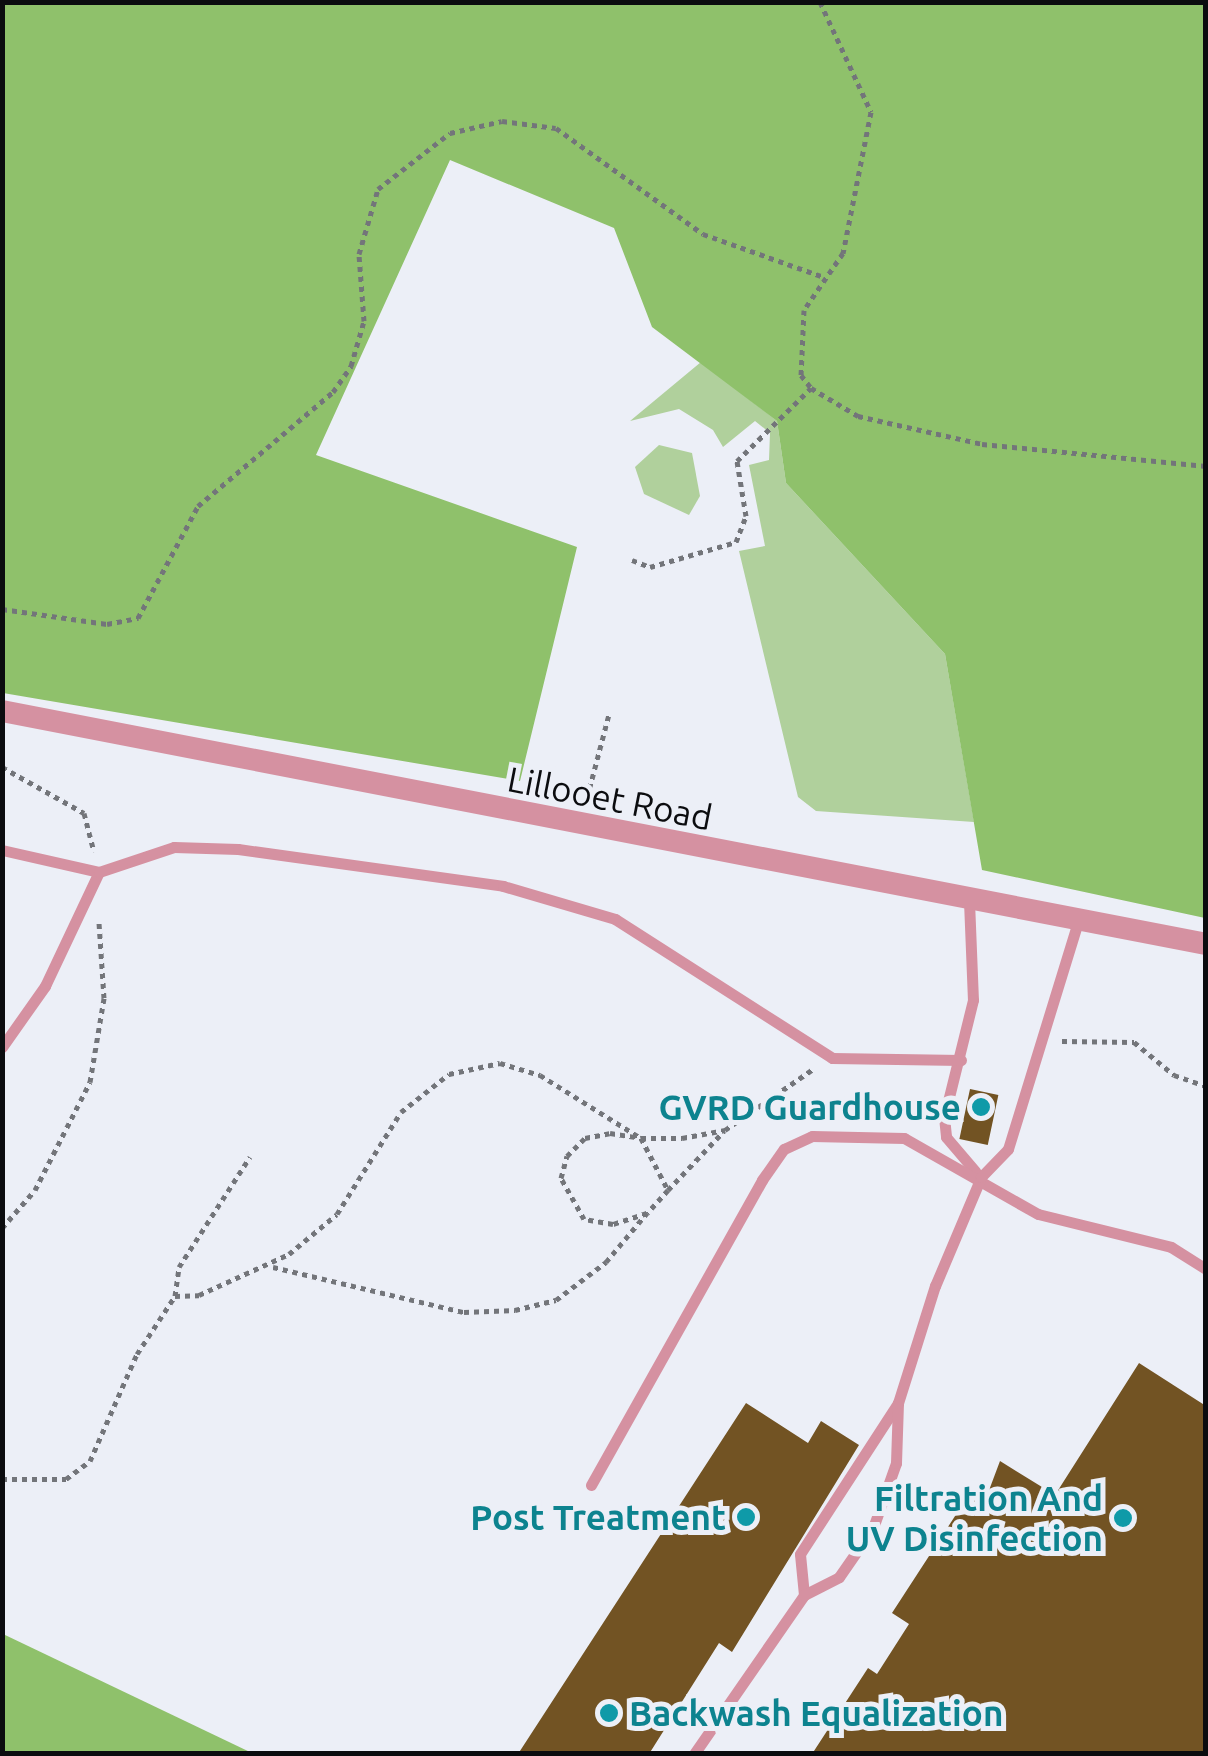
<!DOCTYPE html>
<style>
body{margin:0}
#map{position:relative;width:1208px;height:1756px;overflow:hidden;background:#eceff7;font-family:Ubuntu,sans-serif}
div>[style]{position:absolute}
.green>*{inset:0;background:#b0d09c}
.forest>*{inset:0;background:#8fc16b}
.building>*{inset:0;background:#725323;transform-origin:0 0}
.path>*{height:5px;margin-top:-2.5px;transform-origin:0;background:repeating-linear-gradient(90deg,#73757a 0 5px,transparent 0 10px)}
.service>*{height:11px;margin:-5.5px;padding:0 5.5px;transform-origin:5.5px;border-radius:5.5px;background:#d591a1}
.minor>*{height:22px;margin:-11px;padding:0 11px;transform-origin:11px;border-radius:11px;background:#d591a1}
.dots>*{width:28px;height:28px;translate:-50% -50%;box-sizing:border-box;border:5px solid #eceff7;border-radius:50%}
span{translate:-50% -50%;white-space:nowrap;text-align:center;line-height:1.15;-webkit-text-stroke:10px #eceff7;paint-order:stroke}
.street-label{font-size:35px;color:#0b0c0f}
.culture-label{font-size:35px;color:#0d838f;font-weight:700}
.right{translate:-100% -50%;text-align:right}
.left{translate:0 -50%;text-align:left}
.frame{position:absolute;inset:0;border:5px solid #0b0c0f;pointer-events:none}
</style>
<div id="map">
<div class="green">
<i style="clip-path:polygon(701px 362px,777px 421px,786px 483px,945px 654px,974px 822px,816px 811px,798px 797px,739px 551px,765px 546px,749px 465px,769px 460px,770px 433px,755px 421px,723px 447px,713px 430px,679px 409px,630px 421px)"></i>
<i style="clip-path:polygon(659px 445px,692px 453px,700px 496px,689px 515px,644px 494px,635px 467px)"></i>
</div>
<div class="forest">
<i style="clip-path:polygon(2px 3px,1205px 3px,1205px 918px,982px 870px,945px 654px,786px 483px,777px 421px,652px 327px,614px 228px,450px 160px,316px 455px,577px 547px,520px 781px,3px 693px)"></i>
<i style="clip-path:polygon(3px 1634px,252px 1753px,3px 1753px)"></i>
</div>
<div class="building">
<i style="left:970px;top:1089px;width:29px;height:51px;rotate:12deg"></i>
<i style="clip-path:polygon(1139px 1363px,1206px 1406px,1206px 1754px,812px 1754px,868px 1668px,877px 1674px,909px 1624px,892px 1613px,970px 1493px,985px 1501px,1000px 1461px,1055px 1495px)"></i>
<i style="clip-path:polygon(746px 1403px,808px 1443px,821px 1421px,859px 1445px,732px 1652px,719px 1643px,649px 1754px,518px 1754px)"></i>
</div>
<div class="path">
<i style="left:820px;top:2px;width:121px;rotate:65.1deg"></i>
<i style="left:871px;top:112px;width:144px;rotate:101.2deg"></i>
<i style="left:843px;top:253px;width:69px;rotate:124.4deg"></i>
<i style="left:804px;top:310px;width:65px;rotate:92.6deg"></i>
<i style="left:801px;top:375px;width:16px;rotate:52deg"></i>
<i style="left:811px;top:388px;width:55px;rotate:30.8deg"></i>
<i style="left:858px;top:416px;width:127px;rotate:12.7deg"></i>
<i style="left:982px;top:444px;width:225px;rotate:5.6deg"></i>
<i style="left:632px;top:560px;width:19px;rotate:21deg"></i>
<i style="left:650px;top:567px;width:90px;rotate:-16.2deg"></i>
<i style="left:736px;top:542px;width:28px;rotate:-69deg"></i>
<i style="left:746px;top:516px;width:56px;rotate:-99.3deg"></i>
<i style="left:737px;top:461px;width:104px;rotate:-44.6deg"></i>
<i style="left:2px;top:609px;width:106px;rotate:8.1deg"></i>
<i style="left:107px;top:624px;width:32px;rotate:-11deg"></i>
<i style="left:138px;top:618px;width:127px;rotate:-61.8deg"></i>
<i style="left:198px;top:506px;width:177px;rotate:-40.2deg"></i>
<i style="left:333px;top:392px;width:32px;rotate:-55deg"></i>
<i style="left:351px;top:366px;width:47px;rotate:-73.9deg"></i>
<i style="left:364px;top:321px;width:67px;rotate:-94.3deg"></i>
<i style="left:359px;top:254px;width:68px;rotate:-73.7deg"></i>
<i style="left:378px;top:189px;width:91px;rotate:-37.9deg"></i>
<i style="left:450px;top:133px;width:53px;rotate:-13deg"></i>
<i style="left:502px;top:121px;width:54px;rotate:7.4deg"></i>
<i style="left:556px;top:128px;width:181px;rotate:35.8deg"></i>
<i style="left:703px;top:234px;width:128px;rotate:19.6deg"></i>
<i style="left:2px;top:767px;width:94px;rotate:29.3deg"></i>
<i style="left:84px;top:813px;width:40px;rotate:75.6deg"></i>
<i style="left:587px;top:798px;width:87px;rotate:-75.3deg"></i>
<i style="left:1062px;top:1041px;width:72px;rotate:0.8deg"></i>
<i style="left:1134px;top:1042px;width:52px;rotate:39.5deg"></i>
<i style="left:1174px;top:1075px;width:34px;rotate:19deg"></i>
<i style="left:610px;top:1133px;width:31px;rotate:9deg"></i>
<i style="left:641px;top:1138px;width:59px;rotate:62.6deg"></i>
<i style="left:668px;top:1190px;width:31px;rotate:132deg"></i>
<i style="left:647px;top:1213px;width:36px;rotate:162deg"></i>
<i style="left:613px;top:1224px;width:29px;rotate:-170deg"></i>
<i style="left:584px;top:1219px;width:47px;rotate:-119.3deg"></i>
<i style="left:561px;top:1178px;width:23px;rotate:-75deg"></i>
<i style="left:567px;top:1156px;width:25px;rotate:-45deg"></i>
<i style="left:585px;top:1138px;width:25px;rotate:-11deg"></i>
<i style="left:668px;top:1190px;width:81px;rotate:-46.5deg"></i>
<i style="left:2px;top:1228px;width:50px;rotate:-49deg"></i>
<i style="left:35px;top:1190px;width:121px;rotate:-63deg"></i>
<i style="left:90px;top:1082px;width:85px;rotate:-80.5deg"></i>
<i style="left:104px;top:998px;width:76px;rotate:-93.8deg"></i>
<i style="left:273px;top:1267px;width:196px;rotate:13.3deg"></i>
<i style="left:464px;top:1312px;width:51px;rotate:-2.2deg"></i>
<i style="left:515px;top:1310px;width:42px;rotate:-13.7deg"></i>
<i style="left:556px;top:1300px;width:63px;rotate:-37.2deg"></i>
<i style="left:606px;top:1262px;width:64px;rotate:-50.1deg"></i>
<i style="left:175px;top:1296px;width:24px;rotate:-2deg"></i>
<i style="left:199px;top:1295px;width:99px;rotate:-24.5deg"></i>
<i style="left:289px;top:1254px;width:62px;rotate:-39.8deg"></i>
<i style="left:337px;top:1214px;width:120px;rotate:-57.9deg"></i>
<i style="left:401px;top:1112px;width:61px;rotate:-38.4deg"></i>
<i style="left:449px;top:1074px;width:52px;rotate:-12.2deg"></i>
<i style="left:500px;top:1063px;width:42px;rotate:16.7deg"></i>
<i style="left:540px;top:1075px;width:119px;rotate:32deg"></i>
<i style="left:641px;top:1138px;width:41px"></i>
<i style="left:682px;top:1138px;width:44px;rotate:-10.5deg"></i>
<i style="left:725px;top:1130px;width:107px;rotate:-34.7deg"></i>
<i style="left:2px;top:1479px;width:64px"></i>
<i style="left:66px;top:1479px;width:30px;rotate:-37deg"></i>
<i style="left:90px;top:1461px;width:117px;rotate:-66.3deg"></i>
<i style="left:137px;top:1354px;width:69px;rotate:-56.8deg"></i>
<i style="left:175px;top:1296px;width:29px;rotate:-82deg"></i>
<i style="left:179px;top:1267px;width:131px;rotate:-57.2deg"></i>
</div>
<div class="service">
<i style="left:2px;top:850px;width:99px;rotate:12.8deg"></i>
<i style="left:969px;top:901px;width:99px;rotate:87.7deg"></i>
<i style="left:973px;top:1000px;width:121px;rotate:103.9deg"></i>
<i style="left:944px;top:1117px;width:20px;rotate:84deg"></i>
<i style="left:946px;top:1137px;width:45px;rotate:49.5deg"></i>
<i style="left:2px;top:1047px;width:75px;rotate:-54.8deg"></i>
<i style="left:45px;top:986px;width:126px;rotate:-64.7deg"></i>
<i style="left:99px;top:872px;width:79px;rotate:-18.4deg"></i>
<i style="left:174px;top:847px;width:64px;rotate:1.8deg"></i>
<i style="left:238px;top:849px;width:268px;rotate:7.9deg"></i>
<i style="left:503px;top:886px;width:117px;rotate:16.4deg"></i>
<i style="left:615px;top:919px;width:258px;rotate:32.6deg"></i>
<i style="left:832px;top:1058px;width:129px;rotate:0.9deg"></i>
<i style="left:591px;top:1485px;width:350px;rotate:-60.7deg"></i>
<i style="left:762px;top:1180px;width:38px;rotate:-55deg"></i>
<i style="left:784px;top:1149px;width:31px;rotate:-25deg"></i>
<i style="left:812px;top:1136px;width:92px;rotate:1.2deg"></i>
<i style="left:904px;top:1138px;width:154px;rotate:29.6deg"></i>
<i style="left:1038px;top:1214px;width:137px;rotate:13.9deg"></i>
<i style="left:1171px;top:1247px;width:41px;rotate:32.2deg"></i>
<i style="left:804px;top:1595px;width:41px;rotate:-95.6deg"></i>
<i style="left:800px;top:1554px;width:180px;rotate:-57deg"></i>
<i style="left:694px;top:1754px;width:193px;rotate:-55.3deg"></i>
<i style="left:804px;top:1595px;width:39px;rotate:-27deg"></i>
<i style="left:839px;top:1577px;width:60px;rotate:-55.2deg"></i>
<i style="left:873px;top:1528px;width:69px;rotate:-70.5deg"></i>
<i style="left:896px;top:1463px;width:60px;rotate:-88.1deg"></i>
<i style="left:898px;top:1403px;width:123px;rotate:-72.5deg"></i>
<i style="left:935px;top:1286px;width:118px;rotate:-67.1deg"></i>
<i style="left:981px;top:1177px;width:39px;rotate:-46deg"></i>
<i style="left:1008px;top:1149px;width:238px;rotate:-72.9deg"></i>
</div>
<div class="minor">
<i style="left:2px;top:711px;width:1226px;rotate:10.95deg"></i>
</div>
<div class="dots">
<i style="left:981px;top:1107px;background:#0f9aa8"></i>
<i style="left:746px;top:1517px;background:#0f9aa8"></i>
<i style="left:1123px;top:1518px;background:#0f9aa8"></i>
<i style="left:609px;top:1713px;background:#0f9aa8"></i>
</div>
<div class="street-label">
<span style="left:610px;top:798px;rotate:11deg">Lillooet Road</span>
</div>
<div class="culture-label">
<span class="right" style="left:961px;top:1107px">GVRD Guardhouse</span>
<span class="right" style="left:1103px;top:1518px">Filtration And<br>UV Disinfection</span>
<span class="right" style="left:726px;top:1517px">Post Treatment</span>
<span class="left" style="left:629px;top:1713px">Backwash Equalization</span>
</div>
<div class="frame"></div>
</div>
